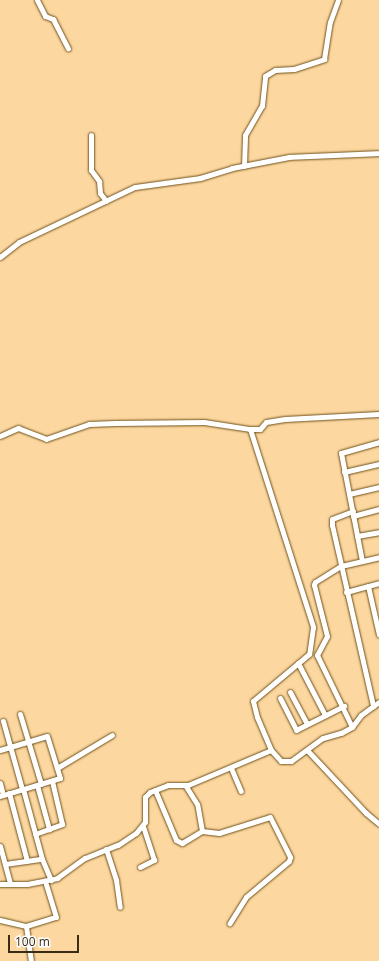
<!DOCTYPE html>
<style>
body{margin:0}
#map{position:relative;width:379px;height:961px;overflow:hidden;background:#fcd8a0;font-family:"Open Sans",sans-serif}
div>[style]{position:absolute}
.roads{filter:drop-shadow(0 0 1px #70511a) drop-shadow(0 0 1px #70511a)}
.minor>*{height:5px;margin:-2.5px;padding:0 2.5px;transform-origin:2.5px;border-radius:2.5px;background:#fff}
span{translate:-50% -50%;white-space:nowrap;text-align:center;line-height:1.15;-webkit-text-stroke:4px #fff;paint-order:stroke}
.scale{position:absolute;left:8px;top:935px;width:71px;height:18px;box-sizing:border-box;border:2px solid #392b15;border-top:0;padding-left:5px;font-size:12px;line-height:14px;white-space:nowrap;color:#392b15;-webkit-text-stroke:3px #fff;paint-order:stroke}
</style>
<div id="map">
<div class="roads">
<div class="minor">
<i style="left:37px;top:0;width:18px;rotate:63deg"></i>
<i style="left:45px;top:16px;width:9px;rotate:21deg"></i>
<i style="left:53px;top:19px;width:33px;rotate:63deg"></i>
<i style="left:91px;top:135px;width:35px;rotate:90deg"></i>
<i style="left:91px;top:170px;width:14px;rotate:54deg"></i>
<i style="left:99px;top:181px;width:12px;rotate:85deg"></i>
<i style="left:100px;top:193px;width:10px;rotate:53deg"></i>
<i style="left:244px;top:166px;width:31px;rotate:-88deg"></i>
<i style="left:245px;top:135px;width:34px;rotate:-60deg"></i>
<i style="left:262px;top:106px;width:30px;rotate:-84deg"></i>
<i style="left:265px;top:76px;width:12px;rotate:-31deg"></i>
<i style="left:275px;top:70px;width:19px;rotate:-3deg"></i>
<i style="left:294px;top:69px;width:32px;rotate:-18deg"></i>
<i style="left:324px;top:59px;width:37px;rotate:-81deg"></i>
<i style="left:330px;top:22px;width:23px;rotate:-70deg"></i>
<i style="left:0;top:257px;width:24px;rotate:-38deg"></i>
<i style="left:19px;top:242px;width:128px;rotate:-25.4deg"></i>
<i style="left:135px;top:187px;width:66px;rotate:-7.9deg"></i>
<i style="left:200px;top:178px;width:34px;rotate:-17deg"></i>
<i style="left:232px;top:168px;width:58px;rotate:-10.9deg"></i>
<i style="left:289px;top:157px;width:90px;rotate:-2.5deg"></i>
<i style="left:250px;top:429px;width:10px"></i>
<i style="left:260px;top:429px;width:9px;rotate:-49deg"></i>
<i style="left:266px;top:422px;width:19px;rotate:-9deg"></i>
<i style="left:285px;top:419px;width:94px;rotate:-3deg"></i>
<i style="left:0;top:436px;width:20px;rotate:-24deg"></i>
<i style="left:18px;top:428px;width:30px;rotate:21deg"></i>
<i style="left:46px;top:439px;width:46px;rotate:-19.2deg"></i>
<i style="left:89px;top:424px;width:26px;rotate:-2deg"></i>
<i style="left:115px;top:423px;width:89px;rotate:-0.6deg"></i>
<i style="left:204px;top:422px;width:47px;rotate:8.7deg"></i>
<i style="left:250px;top:429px;width:208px;rotate:72.3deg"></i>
<i style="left:313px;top:627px;width:27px;rotate:98deg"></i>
<i style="left:309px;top:654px;width:73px;rotate:140deg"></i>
<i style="left:253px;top:701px;width:16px;rotate:76deg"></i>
<i style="left:257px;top:717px;width:36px;rotate:67deg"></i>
<i style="left:271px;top:750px;width:15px;rotate:48deg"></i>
<i style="left:281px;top:761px;width:10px"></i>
<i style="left:291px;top:761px;width:39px;rotate:-36deg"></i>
<i style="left:323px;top:738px;width:19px;rotate:-16deg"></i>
<i style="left:341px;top:733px;width:13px;rotate:-29deg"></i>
<i style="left:352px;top:727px;width:15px;rotate:-53deg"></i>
<i style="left:361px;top:715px;width:22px;rotate:-36deg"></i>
<i style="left:344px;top:472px;width:36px;rotate:-13deg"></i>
<i style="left:349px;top:494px;width:31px;rotate:-13deg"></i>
<i style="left:353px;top:511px;width:22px;rotate:159deg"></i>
<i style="left:332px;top:519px;width:6px;rotate:90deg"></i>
<i style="left:332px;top:525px;width:186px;rotate:77.2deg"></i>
<i style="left:353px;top:516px;width:27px;rotate:-15deg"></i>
<i style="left:357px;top:536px;width:22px;rotate:-10deg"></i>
<i style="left:362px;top:561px;width:110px;rotate:-101deg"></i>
<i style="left:341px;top:453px;width:40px;rotate:-16deg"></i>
<i style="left:368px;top:586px;width:50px;rotate:77.3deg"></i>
<i style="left:346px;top:592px;width:34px;rotate:-15deg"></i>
<i style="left:298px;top:663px;width:59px;rotate:62.6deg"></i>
<i style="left:290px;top:692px;width:36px;rotate:62deg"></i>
<i style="left:280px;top:698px;width:36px;rotate:63deg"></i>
<i style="left:296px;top:730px;width:54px;rotate:-26.6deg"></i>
<i style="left:20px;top:714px;width:73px;rotate:73.3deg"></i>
<i style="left:3px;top:721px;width:71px;rotate:74.4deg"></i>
<i style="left:352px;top:727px;width:80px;rotate:-115.9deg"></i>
<i style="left:317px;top:655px;width:21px;rotate:-62deg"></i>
<i style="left:327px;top:636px;width:53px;rotate:-104.3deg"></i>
<i style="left:314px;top:585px;width:3px;rotate:-72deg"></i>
<i style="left:315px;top:582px;width:31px;rotate:-32deg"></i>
<i style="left:341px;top:566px;width:39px;rotate:-13deg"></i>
<i style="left:0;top:750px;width:49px;rotate:-16.6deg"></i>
<i style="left:47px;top:736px;width:44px;rotate:72.8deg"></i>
<i style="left:60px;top:778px;width:63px;rotate:163.3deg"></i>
<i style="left:307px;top:750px;width:86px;rotate:46.9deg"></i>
<i style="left:366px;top:813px;width:17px;rotate:40deg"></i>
<i style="left:57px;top:768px;width:64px;rotate:-31deg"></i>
<i style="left:231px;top:768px;width:25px;rotate:67deg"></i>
<i style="left:0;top:783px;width:12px;rotate:76deg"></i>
<i style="left:37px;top:785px;width:46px;rotate:74.7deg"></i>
<i style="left:23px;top:789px;width:73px;rotate:74.8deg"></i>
<i style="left:155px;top:790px;width:54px;rotate:67.2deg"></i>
<i style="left:176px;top:840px;width:7px;rotate:27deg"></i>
<i style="left:182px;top:843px;width:23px;rotate:-31deg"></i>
<i style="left:202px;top:831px;width:27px;rotate:-100deg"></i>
<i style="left:197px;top:804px;width:22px;rotate:-122deg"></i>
<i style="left:9px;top:793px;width:70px;rotate:75.2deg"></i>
<i style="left:202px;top:831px;width:17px;rotate:7deg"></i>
<i style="left:219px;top:833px;width:53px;rotate:-17.4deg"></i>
<i style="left:270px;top:817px;width:45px;rotate:63.4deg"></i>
<i style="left:290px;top:857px;width:4px;rotate:104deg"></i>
<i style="left:289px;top:861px;width:56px;rotate:140.1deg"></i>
<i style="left:246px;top:897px;width:31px;rotate:122deg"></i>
<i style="left:35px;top:834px;width:29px;rotate:-20deg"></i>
<i style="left:62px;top:824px;width:44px;rotate:-103.1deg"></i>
<i style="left:0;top:846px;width:39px;rotate:75deg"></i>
<i style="left:106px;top:849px;width:33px;rotate:72deg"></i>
<i style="left:116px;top:880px;width:27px;rotate:82deg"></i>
<i style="left:5px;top:864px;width:37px;rotate:-8deg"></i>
<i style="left:42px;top:859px;width:23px;rotate:67deg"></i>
<i style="left:140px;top:867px;width:16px;rotate:-27deg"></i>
<i style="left:154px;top:860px;width:35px;rotate:-108deg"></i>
<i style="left:0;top:884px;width:27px"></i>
<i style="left:27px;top:884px;width:31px;rotate:-11deg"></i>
<i style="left:57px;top:878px;width:34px;rotate:-36deg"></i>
<i style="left:85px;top:858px;width:35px;rotate:-22deg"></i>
<i style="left:118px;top:845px;width:22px;rotate:-34deg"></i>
<i style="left:136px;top:833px;width:14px;rotate:-51deg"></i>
<i style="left:145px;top:822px;width:25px;rotate:-90deg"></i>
<i style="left:145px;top:797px;width:7px;rotate:-45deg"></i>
<i style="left:150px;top:792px;width:19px;rotate:-21deg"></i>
<i style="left:168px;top:785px;width:20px"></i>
<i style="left:188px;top:785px;width:90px;rotate:-22.9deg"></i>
<i style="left:0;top:920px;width:27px;rotate:13deg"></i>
<i style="left:26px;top:926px;width:31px;rotate:-17deg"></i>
<i style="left:56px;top:917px;width:38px;rotate:-107deg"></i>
<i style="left:26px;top:926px;width:35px;rotate:82deg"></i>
</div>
</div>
<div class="scale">100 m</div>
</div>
